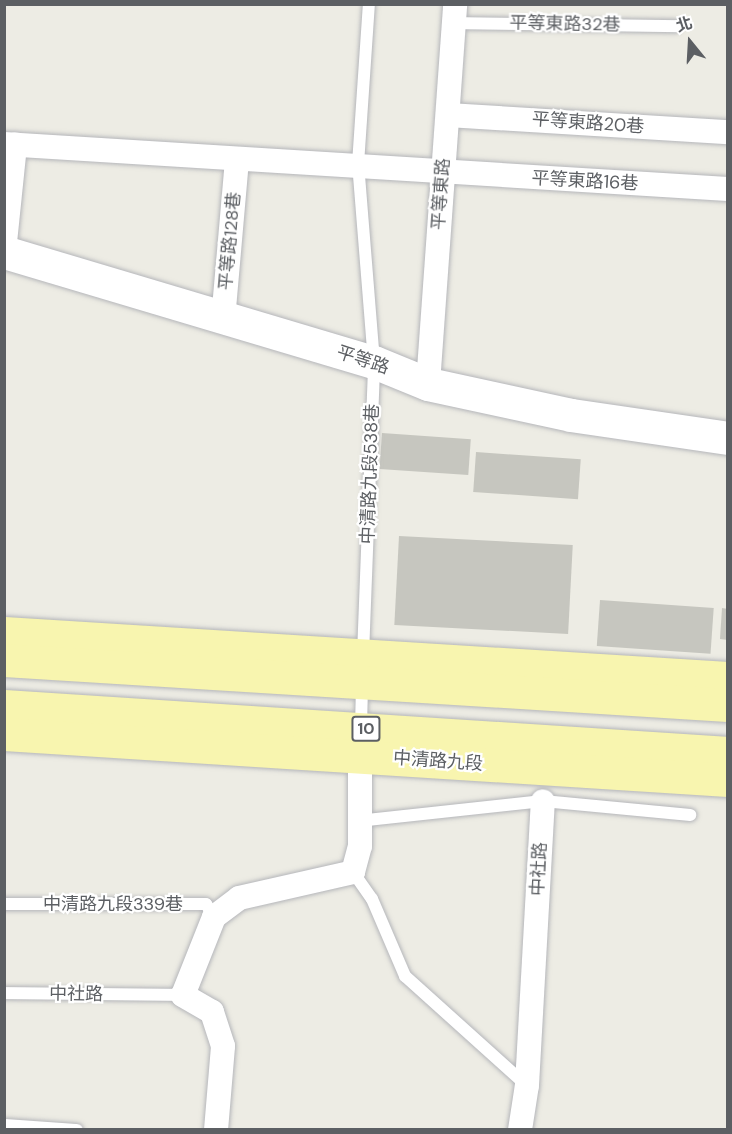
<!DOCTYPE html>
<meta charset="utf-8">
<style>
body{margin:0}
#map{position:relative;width:732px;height:1134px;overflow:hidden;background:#edece4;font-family:"DM Sans","Noto Sans TC",sans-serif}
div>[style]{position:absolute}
.building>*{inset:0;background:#c6c6bf;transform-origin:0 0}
.roads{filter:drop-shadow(0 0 2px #b5b6ba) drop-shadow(0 0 2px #b5b6ba)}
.lane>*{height:12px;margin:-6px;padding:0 6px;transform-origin:6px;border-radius:6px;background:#fff}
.street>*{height:24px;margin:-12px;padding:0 12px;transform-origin:12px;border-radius:12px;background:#fff}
.secondary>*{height:33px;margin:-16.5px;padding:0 16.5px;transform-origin:16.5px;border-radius:16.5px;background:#fff}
.primary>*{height:33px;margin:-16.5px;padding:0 16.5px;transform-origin:16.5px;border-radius:16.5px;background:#f8f5af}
span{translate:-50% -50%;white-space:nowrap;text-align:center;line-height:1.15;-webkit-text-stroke:4.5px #fff;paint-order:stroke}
.shield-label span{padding:2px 4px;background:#fff;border:2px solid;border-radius:4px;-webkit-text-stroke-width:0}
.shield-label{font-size:16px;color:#5c5f63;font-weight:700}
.street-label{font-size:18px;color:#5c5f63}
.frame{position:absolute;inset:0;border:6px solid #5c5f63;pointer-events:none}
.north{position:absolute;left:660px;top:12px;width:60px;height:60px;-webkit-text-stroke:4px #fff;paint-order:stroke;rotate:342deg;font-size:16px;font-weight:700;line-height:24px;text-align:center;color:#5c5f63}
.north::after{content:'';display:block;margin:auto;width:21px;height:27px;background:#5c5f63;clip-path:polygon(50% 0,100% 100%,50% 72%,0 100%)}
</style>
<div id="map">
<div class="building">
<i style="left:382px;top:433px;width:89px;height:36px;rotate:4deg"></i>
<i style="left:476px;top:452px;width:105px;height:40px;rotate:4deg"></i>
<i style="left:399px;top:536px;width:174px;height:89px;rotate:3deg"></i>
<i style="left:600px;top:600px;width:114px;height:46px;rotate:4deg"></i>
<i style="clip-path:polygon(722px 608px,728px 609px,728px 640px,720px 639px)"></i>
</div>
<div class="roads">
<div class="lane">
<i style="left:454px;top:23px;width:222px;rotate:0.8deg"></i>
<i style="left:363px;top:655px;width:293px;rotate:-87.8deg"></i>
<i style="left:374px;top:362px;width:199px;rotate:-94.6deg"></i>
<i style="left:358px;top:164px;width:160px;rotate:-86.1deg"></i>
<i style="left:361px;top:727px;width:42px;rotate:-88.6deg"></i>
<i style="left:358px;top:821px;width:186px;rotate:-6.2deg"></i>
<i style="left:543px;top:801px;width:148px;rotate:5.4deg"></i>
<i style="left:353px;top:872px;width:33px;rotate:55deg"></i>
<i style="left:372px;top:899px;width:84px;rotate:66.8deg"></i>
<i style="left:405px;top:976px;width:163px;rotate:42deg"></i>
<i style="left:4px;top:904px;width:202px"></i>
<i style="left:206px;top:904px;width:15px;rotate:58deg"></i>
<i style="left:4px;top:993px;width:179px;rotate:0.6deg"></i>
<i style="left:4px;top:1125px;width:73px;rotate:3.9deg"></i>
</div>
<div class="street">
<i style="left:448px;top:115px;width:281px;rotate:3.5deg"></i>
<i style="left:4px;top:144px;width:725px;rotate:3.56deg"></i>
<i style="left:4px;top:252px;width:108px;rotate:-84.1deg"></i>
<i style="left:223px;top:320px;width:160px;rotate:-85deg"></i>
<i style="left:428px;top:384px;width:381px;rotate:-85.9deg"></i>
<i style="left:216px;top:1130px;width:84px;rotate:-85.2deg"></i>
<i style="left:223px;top:1046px;width:36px;rotate:-108deg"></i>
<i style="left:212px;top:1012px;width:34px;rotate:-150deg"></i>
<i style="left:183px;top:995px;width:84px;rotate:-68.3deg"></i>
<i style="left:214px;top:917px;width:31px;rotate:-37deg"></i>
<i style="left:239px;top:898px;width:117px;rotate:-12.8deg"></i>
<i style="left:353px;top:872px;width:27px;rotate:-75deg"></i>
<i style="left:360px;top:846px;width:106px;rotate:-90deg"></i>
<i style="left:520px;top:1130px;width:46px;rotate:-81.2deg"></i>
<i style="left:527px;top:1085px;width:284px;rotate:-86.8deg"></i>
</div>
<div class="secondary">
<i style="left:4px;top:252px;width:386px;rotate:16.6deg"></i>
<i style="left:374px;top:362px;width:58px;rotate:22.2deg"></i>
<i style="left:428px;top:384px;width:146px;rotate:12.2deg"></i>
<i style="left:571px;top:415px;width:159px;rotate:8.3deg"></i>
</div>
<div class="primary">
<i style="left:4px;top:633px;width:725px;rotate:3.56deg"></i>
<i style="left:4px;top:660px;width:725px;rotate:3.56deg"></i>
<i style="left:4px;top:706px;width:726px;rotate:3.71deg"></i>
<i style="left:4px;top:734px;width:725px;rotate:3.64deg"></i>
</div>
</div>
<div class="shield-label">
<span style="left:366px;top:729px">10</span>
</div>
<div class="street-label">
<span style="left:565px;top:24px;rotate:1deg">平等東路32巷</span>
<span style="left:588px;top:123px;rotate:4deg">平等東路20巷</span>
<span style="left:585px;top:181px;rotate:3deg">平等東路16巷</span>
<span style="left:441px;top:194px;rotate:-86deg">平等東路</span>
<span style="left:230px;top:241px;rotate:-85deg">平等路128巷</span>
<span style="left:363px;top:360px;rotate:18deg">平等路</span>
<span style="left:370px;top:474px;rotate:-88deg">中清路九段538巷</span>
<span style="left:438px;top:761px;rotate:4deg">中清路九段</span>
<span style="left:539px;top:869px;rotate:-87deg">中社路</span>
<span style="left:113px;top:904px">中清路九段339巷</span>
<span style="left:76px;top:994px;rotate:1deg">中社路</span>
</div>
<div class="frame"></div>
<div class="north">北</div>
</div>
